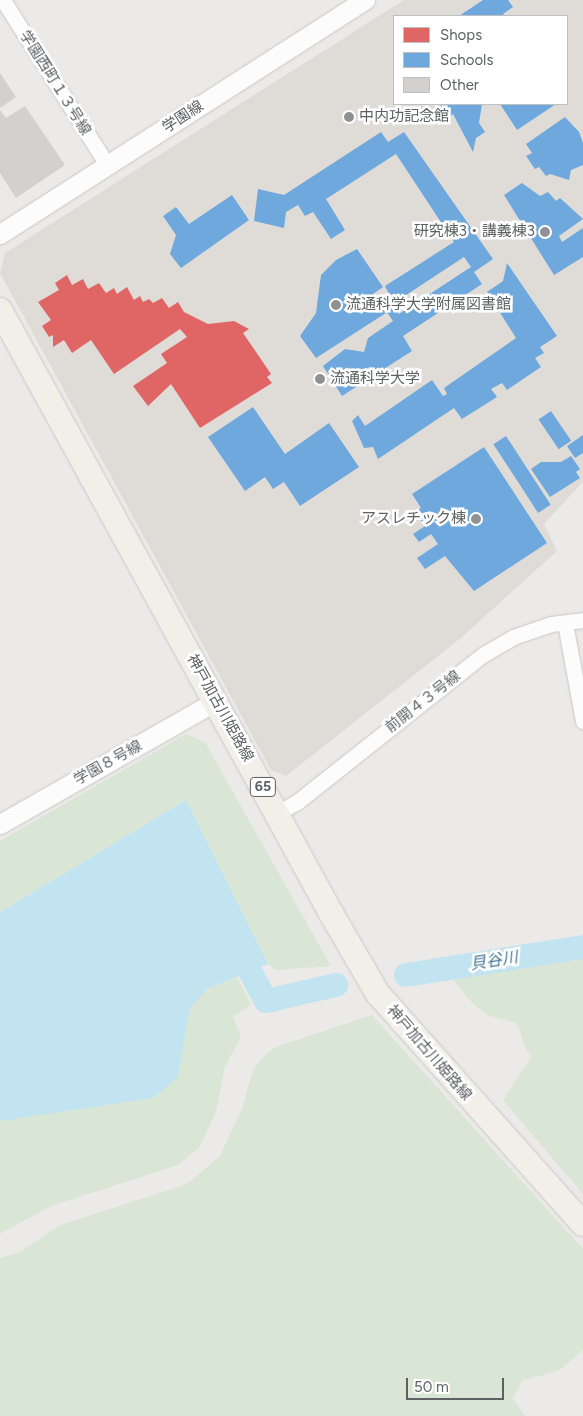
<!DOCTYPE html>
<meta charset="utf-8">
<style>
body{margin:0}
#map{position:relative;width:583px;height:1416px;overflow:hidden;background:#eceae8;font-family:Figtree,"Noto Sans JP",sans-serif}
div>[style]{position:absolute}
.education>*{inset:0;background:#dfdcd8}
.green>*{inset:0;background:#d9e6d5}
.water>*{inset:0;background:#c2e3f0}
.shops>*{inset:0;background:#e06666}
.schools>*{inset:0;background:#6fa8dc;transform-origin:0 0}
.river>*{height:24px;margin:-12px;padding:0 12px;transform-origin:12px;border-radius:12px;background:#c2e3f0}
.building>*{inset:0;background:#d3d1d0}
.roads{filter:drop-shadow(0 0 1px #c9c8c7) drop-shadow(0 0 1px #c9c8c7)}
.minor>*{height:15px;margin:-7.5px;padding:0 7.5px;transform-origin:7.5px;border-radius:7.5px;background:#fcfcfc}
.tertiary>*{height:19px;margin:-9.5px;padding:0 9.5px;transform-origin:9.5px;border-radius:9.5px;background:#fcfcfc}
.primary>*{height:24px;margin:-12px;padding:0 12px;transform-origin:12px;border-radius:12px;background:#f2efe9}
.dots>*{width:14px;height:14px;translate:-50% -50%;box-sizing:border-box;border:2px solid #fff;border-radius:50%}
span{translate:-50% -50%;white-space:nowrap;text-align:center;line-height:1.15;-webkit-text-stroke:5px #fff;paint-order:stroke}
.shield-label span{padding:1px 4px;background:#fff;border:1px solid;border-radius:4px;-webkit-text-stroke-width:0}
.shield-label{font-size:14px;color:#5e6164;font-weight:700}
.street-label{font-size:15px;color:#5e6164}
.poi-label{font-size:15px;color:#5e6164}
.left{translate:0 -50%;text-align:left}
.right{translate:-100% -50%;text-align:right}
.water-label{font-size:16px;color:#477794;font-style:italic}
.legend{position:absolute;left:393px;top:15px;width:175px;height:90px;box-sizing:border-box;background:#fff;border:1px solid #bfc0c1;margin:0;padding:6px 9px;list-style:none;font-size:15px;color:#5e6164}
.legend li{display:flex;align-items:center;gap:10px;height:25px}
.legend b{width:25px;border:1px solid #bfc0c1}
.scale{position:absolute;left:406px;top:1378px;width:98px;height:22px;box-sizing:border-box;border:2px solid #5e6164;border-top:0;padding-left:6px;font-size:15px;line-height:18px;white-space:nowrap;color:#5e6164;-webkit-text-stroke:4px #fff;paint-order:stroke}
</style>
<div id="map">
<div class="education">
<i style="clip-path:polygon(evenodd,404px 0,583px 0,583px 482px,544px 524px,557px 551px,461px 638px,286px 776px,271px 770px,0 273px,5px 253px,404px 0,394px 16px,567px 16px,567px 104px,394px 104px,394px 16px)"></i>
</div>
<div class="green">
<i style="clip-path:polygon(186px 734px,205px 742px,331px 966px,276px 970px,268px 964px,186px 800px,0 912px,0 841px)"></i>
<i style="clip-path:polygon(583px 955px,583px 1194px,503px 1100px,532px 1056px,525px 1049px,520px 1031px,515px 1023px,487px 1015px,472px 1003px,453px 980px)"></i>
<i style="clip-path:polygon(237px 977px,251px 1005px,233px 1016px,241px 1037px,225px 1067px,216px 1112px,199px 1148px,178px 1165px,51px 1206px,0 1234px,0 1121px,178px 1077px,190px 1008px,207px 989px)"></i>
<i style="clip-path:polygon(372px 1015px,583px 1249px,583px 1350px,560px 1370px,522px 1381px,513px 1398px,525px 1416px,0 1416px,0 1258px,19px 1252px,61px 1225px,187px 1184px,219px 1157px,242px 1109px,253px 1069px,267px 1053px,276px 1047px)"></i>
</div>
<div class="water">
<i style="clip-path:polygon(186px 800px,268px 964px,207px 989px,190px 1008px,178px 1077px,153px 1098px,0 1121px,0 912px)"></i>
</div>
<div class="shops">
<i style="clip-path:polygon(67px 275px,72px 285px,83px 279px,88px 289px,99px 283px,106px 293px,114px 288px,117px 294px,127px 287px,134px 300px,140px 296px,143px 302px,149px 299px,153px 303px,162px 298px,169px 308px,178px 302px,184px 312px,208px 324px,234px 321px,249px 329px,243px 333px,271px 374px,267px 377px,272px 383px,200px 428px,171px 384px,148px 406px,133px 386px,167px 363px,161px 354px,187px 337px,180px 329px,114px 374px,91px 340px,72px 353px,64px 340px,53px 347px,53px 335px,49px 337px,42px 326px,51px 320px,38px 302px,59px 290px,55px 283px)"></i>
</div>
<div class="schools">
<i style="clip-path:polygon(483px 0,508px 0,513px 7px,503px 14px,505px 16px,459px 16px)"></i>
<i style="clip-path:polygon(438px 104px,482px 104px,479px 123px,485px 132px,476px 138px,473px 152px,453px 114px,447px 118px)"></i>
<i style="clip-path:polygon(500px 104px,556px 104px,517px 130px)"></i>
<i style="clip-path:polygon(565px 117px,579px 132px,583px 143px,583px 165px,571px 170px,569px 180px,550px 174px,546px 176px,539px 167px,535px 169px,526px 156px,532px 153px,526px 144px)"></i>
<i style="clip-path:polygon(381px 132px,388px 142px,404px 132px,493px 259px,474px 272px,482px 284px,403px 336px,412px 351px,342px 396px,323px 366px,345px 349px,364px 352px,368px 338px,393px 321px,384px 308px,392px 303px,399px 314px,471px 267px,464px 257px,394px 303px,385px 286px,454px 242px,396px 154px,326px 199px,345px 230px,331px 239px,313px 212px,305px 216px,298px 205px,286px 212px,284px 228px,254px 221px,258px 189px,284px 195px)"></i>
<i style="clip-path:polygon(522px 183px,540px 196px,548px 192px,556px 201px,560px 198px,583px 219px,559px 236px,562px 242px,583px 228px,583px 257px,554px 275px,504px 195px)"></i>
<i style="clip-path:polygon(232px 195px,249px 220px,181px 268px,170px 254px,176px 235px,163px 216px,176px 207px,189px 224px)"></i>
<i style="clip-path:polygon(357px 249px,383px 287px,373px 294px,386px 313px,316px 358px,300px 336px,316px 313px,321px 275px,336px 260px)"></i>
<i style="clip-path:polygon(507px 263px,557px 336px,540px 347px,544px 353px,535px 358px,541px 367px,507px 390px,502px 383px,491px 389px,497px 397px,462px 419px,454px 408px,378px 459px,373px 447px,364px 448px,352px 421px,358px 415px,365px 426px,432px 380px,443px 396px,447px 394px,444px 388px,516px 338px,487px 292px,503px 281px)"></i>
<i style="clip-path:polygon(253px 407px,285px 454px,329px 423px,359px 467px,300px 506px,284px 482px,273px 489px,265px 477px,245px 491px,208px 437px)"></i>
<i style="left:551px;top:411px;width:36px;height:15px;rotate:56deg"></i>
<i style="clip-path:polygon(583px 435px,583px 453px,575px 458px,567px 446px)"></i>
<i style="left:506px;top:436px;width:82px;height:15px;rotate:57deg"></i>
<i style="clip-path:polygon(484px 447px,547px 543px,474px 591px,445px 556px,425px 569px,417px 558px,438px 544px,431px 534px,419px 542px,413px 534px,425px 526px,415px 512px,421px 508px,412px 494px)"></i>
<i style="clip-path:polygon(571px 456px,580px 469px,576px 472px,580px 478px,550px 497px,531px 469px,541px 462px,561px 462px)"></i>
</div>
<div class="river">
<i style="left:250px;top:971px;width:34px;rotate:62deg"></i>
<i style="left:266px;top:1001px;width:72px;rotate:-12.9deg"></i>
<i style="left:406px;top:975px;width:179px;rotate:-9deg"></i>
</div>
<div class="building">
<i style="clip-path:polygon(0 73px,16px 97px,0 108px)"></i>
<i style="clip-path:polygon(25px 106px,65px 165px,16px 198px,0 173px,0 110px,6px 118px)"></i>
</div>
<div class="roads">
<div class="minor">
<i style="left:3px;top:0;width:196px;rotate:57.7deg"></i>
<i style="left:565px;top:623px;width:100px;rotate:79.6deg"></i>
<i style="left:277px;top:813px;width:23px;rotate:-29deg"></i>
<i style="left:297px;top:802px;width:238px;rotate:-38.4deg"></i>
<i style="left:484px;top:654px;width:34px;rotate:-30deg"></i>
<i style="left:513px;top:637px;width:40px;rotate:-18.9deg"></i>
<i style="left:551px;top:624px;width:32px;rotate:-7deg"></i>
</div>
<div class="tertiary">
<i style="left:0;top:234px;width:434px;rotate:-32.7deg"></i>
<i style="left:0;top:824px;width:249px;rotate:-29.7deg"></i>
</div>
<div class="primary">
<i style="left:0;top:310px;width:690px;rotate:61.24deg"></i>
<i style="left:332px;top:915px;width:91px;rotate:59.8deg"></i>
<i style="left:378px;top:994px;width:308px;rotate:48.3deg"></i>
</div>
</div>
<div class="dots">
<i style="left:349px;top:117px;background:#909192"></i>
<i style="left:545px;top:232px;background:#909192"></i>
<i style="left:336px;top:305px;background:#909192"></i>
<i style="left:320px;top:379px;background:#909192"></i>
<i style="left:476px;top:519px;background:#909192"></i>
</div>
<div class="shield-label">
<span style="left:263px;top:787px">65</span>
</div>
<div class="street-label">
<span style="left:55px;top:83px;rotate:58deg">学園西町１３号線</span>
<span style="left:183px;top:117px;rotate:-33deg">学園線</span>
<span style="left:423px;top:702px;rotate:-38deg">前開４３号線</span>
<span style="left:220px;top:708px;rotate:61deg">神戸加古川姫路線</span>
<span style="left:108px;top:763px;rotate:-29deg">学園８号線</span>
<span style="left:429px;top:1053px;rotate:49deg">神戸加古川姫路線</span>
</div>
<div class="poi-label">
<span class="left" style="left:359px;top:117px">中内功記念館</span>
<span class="right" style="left:535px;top:232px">研究棟3・講義棟3</span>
<span class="left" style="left:346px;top:305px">流通科学大学附属図書館</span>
<span class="left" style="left:330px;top:379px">流通科学大学</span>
<span class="right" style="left:466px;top:519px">アスレチック棟</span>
</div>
<div class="water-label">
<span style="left:494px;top:961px;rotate:-9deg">貝谷川</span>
</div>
<ul class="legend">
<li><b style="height:14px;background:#e06666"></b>Shops</li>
<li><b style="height:14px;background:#6fa8dc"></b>Schools</li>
<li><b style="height:14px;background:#d3d1d0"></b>Other</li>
</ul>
<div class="scale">50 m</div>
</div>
